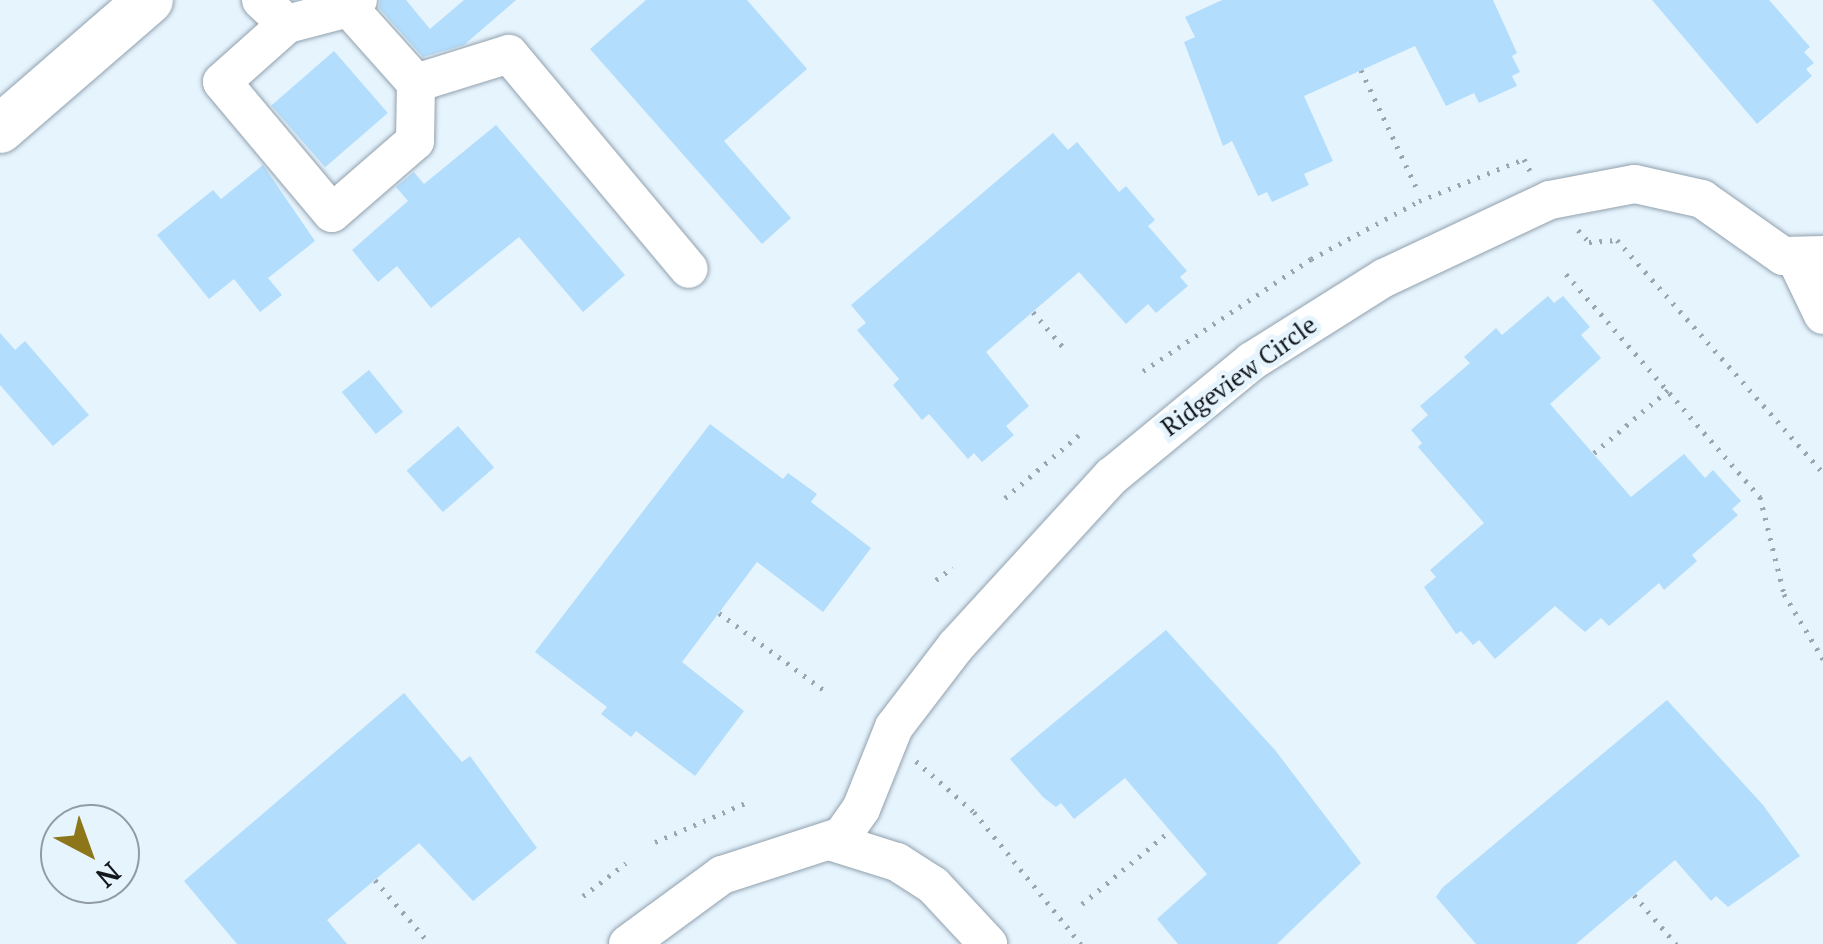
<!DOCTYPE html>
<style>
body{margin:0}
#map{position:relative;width:1823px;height:944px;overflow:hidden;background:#e6f4fe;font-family:"PT Serif",serif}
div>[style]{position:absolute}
.building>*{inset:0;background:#b3ddfc;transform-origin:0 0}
.path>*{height:5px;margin-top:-2.5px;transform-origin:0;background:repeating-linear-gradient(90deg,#9aa5ad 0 2.5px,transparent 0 10.5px)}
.roads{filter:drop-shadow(0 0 2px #91a1ad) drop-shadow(0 0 2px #91a1ad)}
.minor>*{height:38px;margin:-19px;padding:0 19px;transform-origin:19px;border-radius:19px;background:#fff}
.major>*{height:48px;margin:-24px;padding:0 24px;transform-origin:24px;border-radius:24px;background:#fff}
span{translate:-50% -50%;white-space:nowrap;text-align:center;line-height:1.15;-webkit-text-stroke:10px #e6f4fe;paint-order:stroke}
.street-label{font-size:25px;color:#12181c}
.north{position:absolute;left:40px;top:804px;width:100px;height:100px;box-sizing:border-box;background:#e6f4fe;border:2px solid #919ca4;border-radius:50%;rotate:139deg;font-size:28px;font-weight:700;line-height:40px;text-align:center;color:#12181c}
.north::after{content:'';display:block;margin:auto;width:35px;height:45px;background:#8d751a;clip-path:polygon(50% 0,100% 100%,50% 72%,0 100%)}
</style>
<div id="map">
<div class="building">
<i style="clip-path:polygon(380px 0,406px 0,430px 29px,464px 0,516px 0,464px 45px,423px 57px,379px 8px)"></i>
<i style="clip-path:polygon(646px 0,747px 0,807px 69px,724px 141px,791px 218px,762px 244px,590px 49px)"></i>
<i style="clip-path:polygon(1222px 0,1493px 0,1517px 53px,1512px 56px,1520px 72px,1512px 76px,1517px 86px,1479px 103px,1474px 93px,1446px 106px,1415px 46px,1304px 96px,1333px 161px,1304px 174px,1309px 185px,1272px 202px,1267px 192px,1258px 196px,1232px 141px,1223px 146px,1184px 42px,1195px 37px,1185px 17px)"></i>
<i style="clip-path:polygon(1652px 0,1769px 0,1810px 47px,1804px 52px,1814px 63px,1806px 69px,1812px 76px,1757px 124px)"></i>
<i style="left:334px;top:51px;width:82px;height:83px;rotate:49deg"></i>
<i style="clip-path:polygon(496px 125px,625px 275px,583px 312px,519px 237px,431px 308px,397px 266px,378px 282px,352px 250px,408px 201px,396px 187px,414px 172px,424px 184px)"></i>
<i style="clip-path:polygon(1053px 133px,1068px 150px,1077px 142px,1119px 192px,1126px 186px,1155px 220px,1148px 226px,1187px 271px,1180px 277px,1188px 286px,1156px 313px,1148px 304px,1126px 324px,1079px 272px,986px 352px,1029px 406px,1006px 426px,1014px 435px,982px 462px,974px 453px,968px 459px,929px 414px,922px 420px,893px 385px,899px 379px,857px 330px,866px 323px,851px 305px)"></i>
<i style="clip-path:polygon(263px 165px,315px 241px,268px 278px,282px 295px,260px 312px,234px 279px,209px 299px,157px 235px,213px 190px,221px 199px)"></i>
<i style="clip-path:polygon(1548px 296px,1554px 303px,1563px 296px,1590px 327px,1581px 335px,1601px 358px,1550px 404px,1631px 497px,1684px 454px,1705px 478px,1713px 470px,1741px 501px,1732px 509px,1738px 515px,1692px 555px,1697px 561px,1664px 590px,1659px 583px,1609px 626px,1601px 618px,1585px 632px,1555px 606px,1495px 659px,1479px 640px,1473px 645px,1461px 631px,1456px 634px,1424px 587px,1436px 577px,1430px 570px,1484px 523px,1418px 447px,1422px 443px,1411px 430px,1428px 415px,1420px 406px,1470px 363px,1464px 357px,1496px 328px,1502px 335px)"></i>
<i style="clip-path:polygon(0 333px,15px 350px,25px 341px,89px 415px,53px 446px,0 385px)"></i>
<i style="left:369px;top:370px;width:54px;height:35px;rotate:51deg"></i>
<i style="clip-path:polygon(710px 424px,783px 479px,788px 473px,817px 494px,811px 502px,871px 548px,823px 612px,757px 562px,682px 662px,744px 711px,695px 776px,636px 731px,631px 737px,601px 714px,607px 707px,535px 652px)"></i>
<i style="left:458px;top:426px;width:55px;height:68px;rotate:49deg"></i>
<i style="clip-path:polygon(1166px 630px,1275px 750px,1361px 863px,1277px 944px,1178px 944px,1157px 919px,1207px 874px,1125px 778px,1074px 819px,1061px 803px,1056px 807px,1043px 797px,1010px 759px)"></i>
<i style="clip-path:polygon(404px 693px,462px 762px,470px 756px,537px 848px,473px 901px,419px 843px,327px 920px,347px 944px,237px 944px,184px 881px)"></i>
<i style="clip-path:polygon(1667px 700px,1763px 805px,1800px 856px,1728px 907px,1716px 896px,1711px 901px,1675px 860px,1576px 944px,1476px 944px,1436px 897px,1442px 888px)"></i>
</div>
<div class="path">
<i style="left:1361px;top:70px;width:132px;rotate:64.8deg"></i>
<i style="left:1578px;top:230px;width:16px;rotate:47deg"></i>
<i style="left:1589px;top:242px;width:28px;rotate:-4deg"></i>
<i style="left:1617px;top:240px;width:311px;rotate:48.5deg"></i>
<i style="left:1566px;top:274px;width:296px;rotate:49deg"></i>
<i style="left:1760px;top:497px;width:100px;rotate:76.1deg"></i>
<i style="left:1784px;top:594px;width:76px;rotate:59deg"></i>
<i style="left:1033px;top:312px;width:48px;rotate:49.3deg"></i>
<i style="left:1143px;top:371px;width:202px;rotate:-33.7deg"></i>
<i style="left:1311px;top:259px;width:123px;rotate:-28.2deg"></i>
<i style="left:1419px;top:201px;width:113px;rotate:-21.8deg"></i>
<i style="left:1524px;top:159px;width:13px;rotate:63deg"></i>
<i style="left:1594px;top:453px;width:97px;rotate:-40.4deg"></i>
<i style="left:1005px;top:498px;width:97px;rotate:-40.4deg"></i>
<i style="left:936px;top:580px;width:21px;rotate:-37deg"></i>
<i style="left:719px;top:613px;width:135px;rotate:36.3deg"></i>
<i style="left:916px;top:761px;width:77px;rotate:41.3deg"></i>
<i style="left:974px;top:812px;width:170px;rotate:51deg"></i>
<i style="left:655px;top:842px;width:101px;rotate:-23.3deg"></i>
<i style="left:375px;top:880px;width:84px;rotate:49.3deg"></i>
<i style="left:1634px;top:895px;width:65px;rotate:49.4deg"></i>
<i style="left:583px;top:896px;width:54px;rotate:-37.5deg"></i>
<i style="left:1082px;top:904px;width:114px;rotate:-39.7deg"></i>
</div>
<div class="roads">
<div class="minor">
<i style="left:261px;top:0;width:35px;rotate:43deg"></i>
<i style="left:287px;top:24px;width:64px;rotate:-14.5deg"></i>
<i style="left:349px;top:8px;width:12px;rotate:-42deg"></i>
<i style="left:287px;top:24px;width:87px;rotate:138.3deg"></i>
<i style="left:222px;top:82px;width:171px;rotate:50deg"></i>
<i style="left:332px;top:213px;width:110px;rotate:-40.9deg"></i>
<i style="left:415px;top:141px;width:58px;rotate:-89deg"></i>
<i style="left:416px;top:83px;width:101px;rotate:-131.8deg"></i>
<i style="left:416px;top:83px;width:97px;rotate:-17.3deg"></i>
<i style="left:509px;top:54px;width:280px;rotate:50.1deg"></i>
<i style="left:1796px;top:259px;width:62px;rotate:64.3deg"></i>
<i style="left:833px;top:842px;width:67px;rotate:17.4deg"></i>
<i style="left:897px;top:862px;width:43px;rotate:32.6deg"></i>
<i style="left:933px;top:885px;width:81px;rotate:47deg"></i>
<i style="left:628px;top:944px;width:117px;rotate:-36.3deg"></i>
<i style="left:722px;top:875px;width:126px;rotate:-18deg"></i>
<i style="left:842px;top:836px;width:33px;rotate:-55deg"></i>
<i style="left:861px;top:809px;width:88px;rotate:-68.1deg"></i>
<i style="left:894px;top:727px;width:102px;rotate:-52.6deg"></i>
<i style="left:956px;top:646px;width:231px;rotate:-47.5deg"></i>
<i style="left:1112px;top:476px;width:181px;rotate:-39.4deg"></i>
<i style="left:1252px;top:361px;width:156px;rotate:-32.2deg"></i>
<i style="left:1384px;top:278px;width:183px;rotate:-25.2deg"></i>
<i style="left:1550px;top:200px;width:86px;rotate:-10.7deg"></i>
<i style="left:1635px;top:184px;width:69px;rotate:12.6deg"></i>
<i style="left:1702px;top:199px;width:99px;rotate:35.1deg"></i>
<i style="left:1783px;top:256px;width:40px;rotate:-1.4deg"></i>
</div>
<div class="major">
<i style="left:0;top:129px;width:197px;rotate:-40.9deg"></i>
</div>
</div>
<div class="street-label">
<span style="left:1239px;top:376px;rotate:-36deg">Ridgeview Circle</span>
</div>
<div class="north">N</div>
</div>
